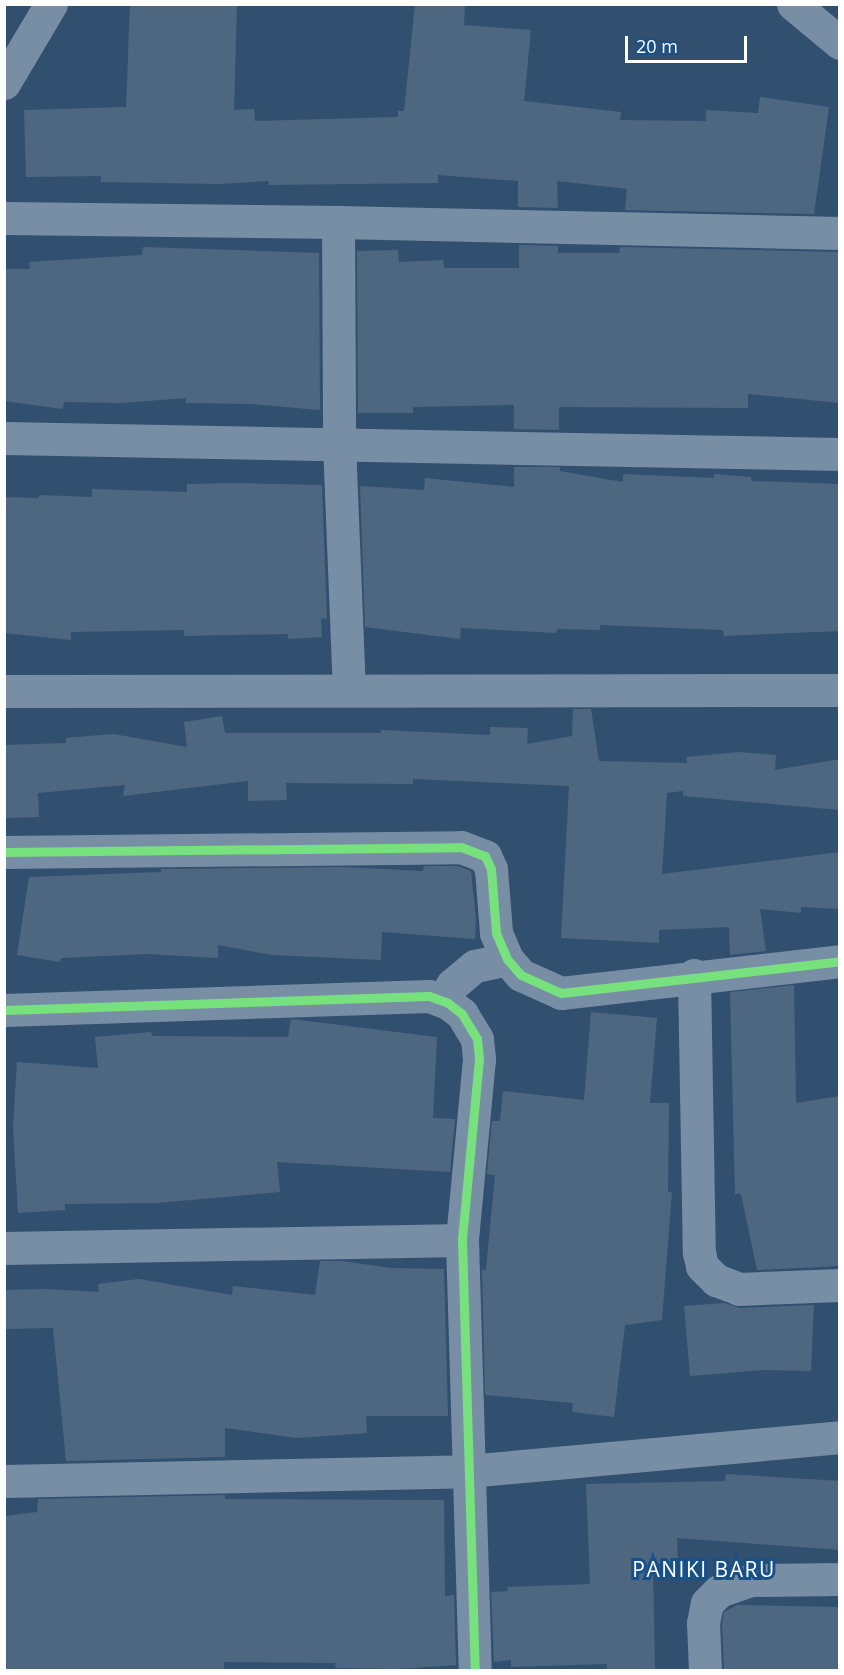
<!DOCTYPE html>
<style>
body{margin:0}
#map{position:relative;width:844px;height:1675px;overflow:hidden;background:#31506f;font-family:"Open Sans",sans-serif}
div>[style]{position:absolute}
.building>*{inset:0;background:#4e6780}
.street>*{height:33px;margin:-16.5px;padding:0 16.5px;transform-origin:16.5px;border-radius:16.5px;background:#788ea4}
.cycleway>*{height:9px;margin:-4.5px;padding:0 4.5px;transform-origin:4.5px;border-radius:4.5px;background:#77e17e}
span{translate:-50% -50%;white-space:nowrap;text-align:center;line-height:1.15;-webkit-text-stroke:6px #185088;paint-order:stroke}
.quarter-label{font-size:21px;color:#fff;letter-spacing:1.5px}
.frame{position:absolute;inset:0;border:6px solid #fff;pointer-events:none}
.scale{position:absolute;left:625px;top:36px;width:122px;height:27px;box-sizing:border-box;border:3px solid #fff;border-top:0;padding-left:8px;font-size:18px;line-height:21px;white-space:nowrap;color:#fff;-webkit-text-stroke:4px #185088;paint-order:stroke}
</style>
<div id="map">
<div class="building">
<i style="clip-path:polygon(130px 4px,237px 4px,234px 110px,254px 109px,255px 121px,398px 117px,398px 111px,404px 111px,415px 4px,465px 4px,464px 25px,531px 30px,524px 101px,621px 112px,620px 120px,706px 121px,706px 110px,758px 113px,760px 97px,829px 107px,814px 214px,625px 210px,627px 189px,557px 181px,558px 208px,518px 207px,518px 181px,438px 175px,438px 183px,269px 185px,268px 181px,218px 184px,101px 182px,101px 176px,26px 177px,24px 110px,126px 107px)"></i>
<i style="clip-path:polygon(519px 245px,558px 246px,558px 253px,619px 253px,620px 247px,840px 252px,840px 403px,748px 394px,748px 408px,559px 407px,559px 430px,514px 429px,514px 405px,413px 407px,413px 413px,358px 413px,357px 251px,398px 250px,399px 262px,443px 260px,444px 268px,519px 268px)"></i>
<i style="clip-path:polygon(143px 247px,319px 253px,320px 410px,251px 404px,186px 403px,186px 398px,122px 403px,64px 402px,63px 409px,4px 401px,4px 269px,30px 269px,29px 262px,142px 255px)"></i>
<i style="clip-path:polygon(514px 467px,560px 467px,560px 471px,623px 482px,623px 474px,714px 478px,714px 474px,751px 477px,751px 481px,840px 484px,840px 631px,724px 636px,723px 630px,600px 625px,600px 630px,557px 629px,556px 633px,461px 628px,460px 639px,365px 627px,360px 486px,424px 490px,425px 478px,514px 487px)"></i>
<i style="clip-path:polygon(235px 483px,322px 485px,327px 619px,321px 618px,322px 637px,288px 639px,288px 634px,184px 636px,184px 630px,71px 632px,71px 640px,4px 633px,4px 497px,39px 498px,39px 495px,92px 497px,92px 489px,187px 492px,187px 484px)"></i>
<i style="clip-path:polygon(573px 709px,591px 709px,599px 761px,687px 763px,686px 757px,738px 752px,776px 755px,775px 770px,840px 759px,840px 810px,683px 796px,683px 791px,667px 793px,662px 874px,840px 852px,840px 909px,801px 907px,801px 913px,760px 909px,766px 951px,730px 955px,729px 927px,659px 930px,659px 943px,561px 938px,569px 786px,413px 779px,413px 784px,286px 783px,287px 800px,248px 801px,248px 781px,123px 796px,125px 785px,38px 793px,39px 817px,4px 818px,4px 745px,66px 743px,66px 738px,113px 734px,187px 747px,184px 722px,222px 716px,225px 733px,381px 733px,381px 730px,490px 735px,490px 727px,528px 728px,527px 744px,572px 736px)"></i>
<i style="clip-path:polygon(424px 866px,458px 866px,471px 871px,476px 920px,475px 939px,382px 932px,381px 960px,272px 955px,218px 945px,218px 958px,148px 954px,61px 958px,60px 962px,17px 955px,29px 877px,161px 872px,161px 869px,341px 867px,423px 871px)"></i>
<i style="clip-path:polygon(794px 985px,796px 1103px,840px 1096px,840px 1266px,757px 1270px,741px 1194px,735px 1194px,730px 992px)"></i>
<i style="clip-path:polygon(591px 1012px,657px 1018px,650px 1103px,669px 1103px,668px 1192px,672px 1192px,662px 1320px,625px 1325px,614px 1417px,572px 1412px,573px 1403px,485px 1395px,482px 1270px,486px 1270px,495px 1175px,487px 1174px,492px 1121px,500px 1121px,503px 1091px,584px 1100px)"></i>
<i style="clip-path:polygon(291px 1019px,437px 1037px,433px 1118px,455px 1119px,450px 1172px,277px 1162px,280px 1192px,156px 1203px,65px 1204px,65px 1210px,18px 1213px,13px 1127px,17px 1062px,98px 1068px,95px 1037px,151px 1032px,152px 1036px,288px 1037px)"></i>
<i style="clip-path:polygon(320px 1261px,342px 1261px,391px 1268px,444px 1269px,448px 1416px,366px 1416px,367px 1433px,297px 1438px,225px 1428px,225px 1457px,66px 1461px,53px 1328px,4px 1329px,4px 1290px,45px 1289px,99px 1292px,98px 1284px,139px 1279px,232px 1295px,233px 1286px,315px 1295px)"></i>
<i style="clip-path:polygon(724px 1303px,740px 1308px,814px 1305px,811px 1371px,764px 1370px,690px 1376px,684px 1306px)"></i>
<i style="clip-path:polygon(726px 1474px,840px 1481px,840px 1550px,677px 1538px,678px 1563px,653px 1564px,655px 1671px,607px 1671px,607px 1664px,511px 1667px,511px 1660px,494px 1662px,491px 1592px,508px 1591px,507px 1587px,590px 1584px,586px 1484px,725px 1481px)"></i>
<i style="clip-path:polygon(225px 1495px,225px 1499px,444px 1500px,445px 1596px,454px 1595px,456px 1665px,398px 1669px,336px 1668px,335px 1663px,224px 1662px,224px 1671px,4px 1671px,4px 1516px,37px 1512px,38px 1499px)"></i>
<i style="clip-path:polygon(737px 1605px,840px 1607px,840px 1671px,724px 1671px,722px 1624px,724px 1612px)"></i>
</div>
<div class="street">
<i style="left:793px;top:4px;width:61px;rotate:39.7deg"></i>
<i style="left:4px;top:83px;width:92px;rotate:-59.3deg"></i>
<i style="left:4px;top:218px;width:334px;rotate:0.7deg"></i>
<i style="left:338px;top:222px;width:502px;rotate:1.26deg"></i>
<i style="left:338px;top:222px;width:221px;rotate:89.7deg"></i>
<i style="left:339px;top:443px;width:246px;rotate:87.7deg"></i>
<i style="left:4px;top:438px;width:836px;rotate:1.1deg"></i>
<i style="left:4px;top:691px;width:836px;rotate:-0.07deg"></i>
<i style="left:4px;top:852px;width:457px;rotate:-0.6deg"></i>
<i style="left:461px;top:847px;width:26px;rotate:21deg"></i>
<i style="left:485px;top:856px;width:14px;rotate:65deg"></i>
<i style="left:491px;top:869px;width:64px;rotate:85.5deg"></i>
<i style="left:496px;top:933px;width:28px;rotate:67deg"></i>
<i style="left:507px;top:959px;width:21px;rotate:49deg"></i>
<i style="left:521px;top:975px;width:44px;rotate:24.2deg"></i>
<i style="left:561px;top:993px;width:281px;rotate:-6.5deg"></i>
<i style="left:694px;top:975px;width:277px;rotate:89deg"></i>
<i style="left:699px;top:1252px;width:14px;rotate:78deg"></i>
<i style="left:702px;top:1266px;width:20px;rotate:45deg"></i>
<i style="left:716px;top:1280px;width:25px;rotate:21deg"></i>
<i style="left:739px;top:1289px;width:101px;rotate:-2.3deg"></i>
<i style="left:442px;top:1001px;width:19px;rotate:-58deg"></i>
<i style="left:452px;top:985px;width:30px;rotate:-40deg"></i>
<i style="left:475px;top:966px;width:33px;rotate:-12deg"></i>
<i style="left:4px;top:1010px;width:425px;rotate:-1.9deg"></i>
<i style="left:429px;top:996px;width:20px;rotate:20deg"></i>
<i style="left:448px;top:1003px;width:18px;rotate:38deg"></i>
<i style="left:462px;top:1014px;width:29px;rotate:59deg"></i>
<i style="left:477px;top:1039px;width:20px;rotate:84deg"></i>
<i style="left:479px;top:1059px;width:182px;rotate:95.4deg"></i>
<i style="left:462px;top:1240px;width:430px;rotate:88.3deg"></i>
<i style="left:4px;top:1248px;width:458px;rotate:-1deg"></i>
<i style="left:4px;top:1481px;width:464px;rotate:-1.2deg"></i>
<i style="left:468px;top:1471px;width:374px;rotate:-5.2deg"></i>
<i style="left:705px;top:1670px;width:47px;rotate:-92.4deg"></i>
<i style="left:703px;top:1623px;width:20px;rotate:-79deg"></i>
<i style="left:707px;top:1603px;width:17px;rotate:-45deg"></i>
<i style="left:719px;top:1591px;width:34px;rotate:-19deg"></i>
<i style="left:751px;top:1580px;width:89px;rotate:-0.6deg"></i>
</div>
<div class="cycleway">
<i style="left:4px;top:852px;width:457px;rotate:-0.6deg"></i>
<i style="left:461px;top:847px;width:26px;rotate:21deg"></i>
<i style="left:485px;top:856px;width:14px;rotate:65deg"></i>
<i style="left:491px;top:869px;width:64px;rotate:85.5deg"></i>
<i style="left:496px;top:933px;width:28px;rotate:67deg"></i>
<i style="left:507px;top:959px;width:21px;rotate:49deg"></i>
<i style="left:521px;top:975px;width:44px;rotate:24.2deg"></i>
<i style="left:561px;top:993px;width:281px;rotate:-6.5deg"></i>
<i style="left:4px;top:1010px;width:425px;rotate:-1.9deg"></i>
<i style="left:429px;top:996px;width:20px;rotate:20deg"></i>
<i style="left:448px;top:1003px;width:18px;rotate:38deg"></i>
<i style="left:462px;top:1014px;width:29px;rotate:59deg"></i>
<i style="left:477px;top:1039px;width:20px;rotate:84deg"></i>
<i style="left:479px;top:1059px;width:182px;rotate:95.4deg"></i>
<i style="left:462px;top:1240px;width:430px;rotate:88.3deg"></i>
</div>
<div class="quarter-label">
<span style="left:704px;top:1569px">PANIKI BARU</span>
</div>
<div class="frame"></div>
<div class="scale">20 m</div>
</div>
